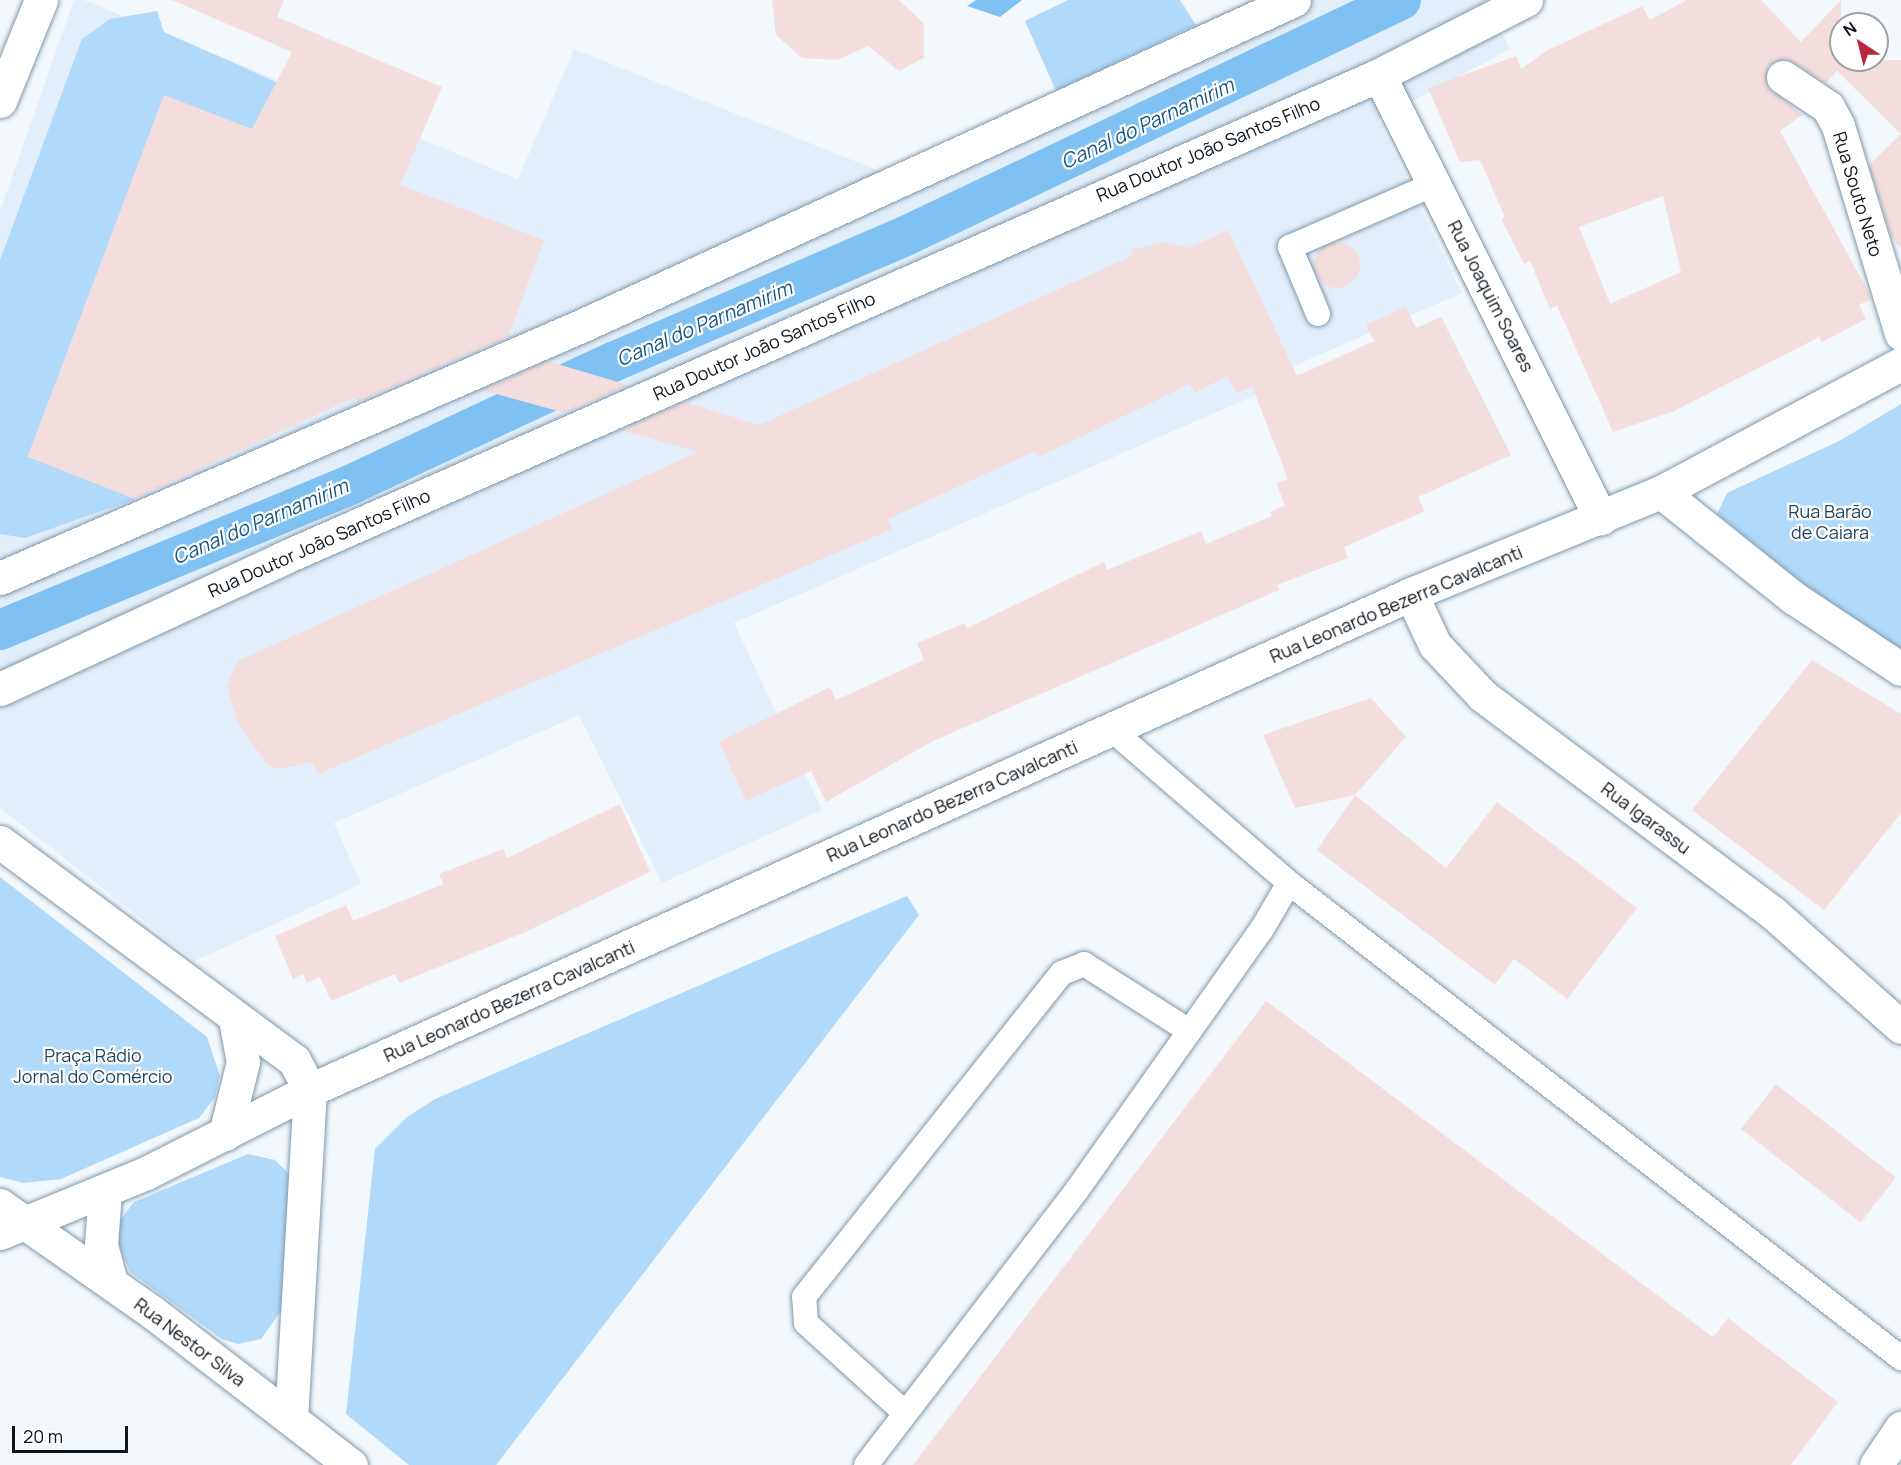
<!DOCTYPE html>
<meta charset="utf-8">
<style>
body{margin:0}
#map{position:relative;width:1901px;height:1465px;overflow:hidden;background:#f3f8fc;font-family:Manrope,sans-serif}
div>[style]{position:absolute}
.built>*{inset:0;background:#e2eef9}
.green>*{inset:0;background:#b1d9fa}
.water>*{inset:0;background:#7fc1f3}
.canal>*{height:40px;margin:-20px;padding:0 20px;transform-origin:20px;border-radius:20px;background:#7fc1f3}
.building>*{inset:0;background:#f4dddd;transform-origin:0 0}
.round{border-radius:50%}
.roads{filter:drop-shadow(0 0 2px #7f98ab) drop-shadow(0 0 2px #7f98ab)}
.service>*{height:24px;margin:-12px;padding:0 12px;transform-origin:12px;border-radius:12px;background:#fff}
.minor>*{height:33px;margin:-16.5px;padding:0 16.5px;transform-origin:16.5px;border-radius:16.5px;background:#fff}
.tertiary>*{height:33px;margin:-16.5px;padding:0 16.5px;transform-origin:16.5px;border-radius:16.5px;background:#fff}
.secondary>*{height:33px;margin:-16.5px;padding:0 16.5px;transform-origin:16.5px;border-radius:16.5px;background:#fff}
span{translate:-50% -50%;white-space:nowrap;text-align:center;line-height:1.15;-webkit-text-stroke:4.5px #fff;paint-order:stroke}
.street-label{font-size:18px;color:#0d161d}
.park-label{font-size:18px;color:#1f435d}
.water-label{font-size:20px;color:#17567f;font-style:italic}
.north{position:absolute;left:1829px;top:12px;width:60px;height:60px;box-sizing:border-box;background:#fff;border:2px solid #9ea2a5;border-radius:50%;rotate:325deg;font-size:16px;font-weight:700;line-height:24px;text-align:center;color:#0d161d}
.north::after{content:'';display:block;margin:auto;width:21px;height:27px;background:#b8273c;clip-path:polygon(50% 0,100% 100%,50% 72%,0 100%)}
.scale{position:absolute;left:12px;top:1426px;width:116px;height:27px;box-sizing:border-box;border:3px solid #0d161d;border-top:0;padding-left:8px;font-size:18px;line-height:21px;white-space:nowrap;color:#0d161d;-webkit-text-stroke:4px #fff;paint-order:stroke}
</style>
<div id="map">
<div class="built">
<i style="clip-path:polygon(74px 0,84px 0,518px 179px,574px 49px,882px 172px,1250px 0,1483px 0,1510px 49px,1378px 120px,1462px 293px,1287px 369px,1292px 379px,734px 623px,822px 810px,662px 883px,579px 715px,334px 823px,361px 884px,195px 961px,0 808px,0 211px)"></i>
</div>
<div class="green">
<i style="clip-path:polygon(1068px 0,1180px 0,1196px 25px,1056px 91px,1025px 21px)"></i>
<i style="clip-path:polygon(157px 11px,164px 32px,294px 90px,333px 160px,164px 96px,28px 456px,136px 499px,25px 538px,0 534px,0 260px,82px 39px,110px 19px)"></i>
<i style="clip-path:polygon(1901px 404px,1901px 664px,1717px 514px,1727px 493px,1841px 440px)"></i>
<i style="clip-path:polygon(0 877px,207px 1037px,220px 1076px,215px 1097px,199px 1118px,61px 1179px,23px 1183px,0 1177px)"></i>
<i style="clip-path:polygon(907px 896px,919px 915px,496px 1465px,409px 1465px,346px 1414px,375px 1149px,407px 1117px,435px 1099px)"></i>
<i style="clip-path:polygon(248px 1154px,275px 1160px,291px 1176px,285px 1305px,261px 1339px,238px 1344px,222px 1339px,130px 1272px,116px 1239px,121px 1219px,134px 1202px)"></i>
</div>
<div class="water">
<i style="clip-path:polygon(976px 0,1022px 0,1000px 17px,967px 6px)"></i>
</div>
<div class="canal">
<i style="left:0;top:630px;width:381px;rotate:-22.5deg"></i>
<i style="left:352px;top:484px;width:288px;rotate:-25.1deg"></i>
<i style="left:613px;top:362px;width:311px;rotate:-23.3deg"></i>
<i style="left:899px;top:239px;width:556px;rotate:-25.46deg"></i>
</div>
<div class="building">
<i style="clip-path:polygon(172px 0,284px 0,277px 17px,442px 87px,400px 185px,544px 240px,508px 337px,358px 402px,355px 397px,135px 499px,28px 457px,164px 95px,252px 129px,292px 52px)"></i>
<i style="clip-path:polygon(772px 0,899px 0,924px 24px,924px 58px,899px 71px,868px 46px,837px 60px,802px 58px,776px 35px)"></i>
<i style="clip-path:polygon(evenodd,1687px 0,1761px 0,1801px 42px,1841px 0,1841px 60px,1901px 60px,1901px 134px,1837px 71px,1826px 83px,1785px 58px,1768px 66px,1767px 86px,1802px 115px,1780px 131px,1868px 291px,1871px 299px,1859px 305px,1866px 319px,1822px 342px,1819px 337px,1674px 411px,1613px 432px,1557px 306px,1550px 309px,1530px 261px,1524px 264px,1501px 219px,1505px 217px,1480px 160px,1460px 162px,1428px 88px,1516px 56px,1521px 69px,1546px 51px,1642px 6px,1650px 20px,1687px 0,1663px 196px,1681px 272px,1610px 304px,1579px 227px,1663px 196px)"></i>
<i style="clip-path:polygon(1901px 134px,1901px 248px,1891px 237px,1869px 165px)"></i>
<i style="clip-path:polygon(1228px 230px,1297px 376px,1374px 341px,1366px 325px,1406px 307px,1416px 328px,1441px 317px,1511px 455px,1418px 497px,1425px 511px,1344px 547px,1348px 558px,1277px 585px,1279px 590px,933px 741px,826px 802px,811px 771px,746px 801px,719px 742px,830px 687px,836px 700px,924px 660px,917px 643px,965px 623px,967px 628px,1104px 562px,1107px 570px,1201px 531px,1206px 544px,1272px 516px,1270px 512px,1285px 505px,1276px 483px,1288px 479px,1252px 386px,1237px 393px,1227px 376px,1195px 393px,1190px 384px,1039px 457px,1035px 451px,888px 519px,892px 529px,318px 774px,313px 762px,280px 769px,268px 765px,238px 724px,227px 686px,238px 661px,698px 452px,621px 430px,684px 402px,759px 425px,1134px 255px,1131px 250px,1166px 242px,1190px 248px)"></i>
<i class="round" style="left:1314px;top:242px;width:46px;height:46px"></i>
<i style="clip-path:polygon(547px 361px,628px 385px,565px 413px,482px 390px)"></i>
<i style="clip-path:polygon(1812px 660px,1901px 714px,1901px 813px,1824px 910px,1692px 810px)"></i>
<i style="clip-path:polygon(1371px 698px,1406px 737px,1355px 795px,1295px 808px,1263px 735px)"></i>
<i style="clip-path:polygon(1355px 795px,1446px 868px,1497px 802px,1637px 908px,1567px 999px,1514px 959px,1495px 985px,1317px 850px)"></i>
<i style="clip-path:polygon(620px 804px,650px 872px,523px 933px,399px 983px,395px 974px,331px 1001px,320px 977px,307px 983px,303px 974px,293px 979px,275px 936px,346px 905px,353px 921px,443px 884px,439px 874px,503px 849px,507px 858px)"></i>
<i style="clip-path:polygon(1266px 1001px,1713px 1337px,1728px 1318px,1838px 1402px,1791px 1465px,913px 1465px)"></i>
<i style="left:1776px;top:1084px;width:152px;height:57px;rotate:38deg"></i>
</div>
<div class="roads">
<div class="service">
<i style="left:1318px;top:314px;width:73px;rotate:-112.7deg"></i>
<i style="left:1290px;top:247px;width:157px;rotate:-23.6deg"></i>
<i style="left:1112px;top:730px;width:234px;rotate:40.8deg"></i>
<i style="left:1289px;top:883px;width:775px;rotate:37.82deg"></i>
<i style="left:905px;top:1413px;width:134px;rotate:-137.7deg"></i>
<i style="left:806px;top:1323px;width:26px;rotate:-94deg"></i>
<i style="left:804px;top:1297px;width:414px;rotate:-51.5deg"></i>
<i style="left:1062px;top:973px;width:24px;rotate:-22deg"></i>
<i style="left:1084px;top:964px;width:125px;rotate:32.5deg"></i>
<i style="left:866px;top:1465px;width:347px;rotate:-52.5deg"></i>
<i style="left:1077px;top:1190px;width:320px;rotate:-54.7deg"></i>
<i style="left:1262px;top:929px;width:53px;rotate:-59.6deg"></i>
</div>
<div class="minor">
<i style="left:1379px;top:75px;width:496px;rotate:63.4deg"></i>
<i style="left:1783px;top:77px;width:54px;rotate:33.7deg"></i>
<i style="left:1828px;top:107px;width:21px;rotate:62deg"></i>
<i style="left:1838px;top:126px;width:217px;rotate:73.1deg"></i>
<i style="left:1661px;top:492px;width:170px;rotate:38.6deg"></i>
<i style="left:1794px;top:598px;width:128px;rotate:33.6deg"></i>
<i style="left:1411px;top:594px;width:56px;rotate:64.8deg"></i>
<i style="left:1435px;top:645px;width:70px;rotate:46.7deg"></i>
<i style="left:1483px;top:696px;width:362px;rotate:36.8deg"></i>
<i style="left:1773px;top:913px;width:171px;rotate:41.7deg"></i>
<i style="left:0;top:1205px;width:31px;rotate:36deg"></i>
</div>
<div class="tertiary">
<i style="left:0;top:578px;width:633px;rotate:-23.45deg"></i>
<i style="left:581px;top:326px;width:784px;rotate:-24.57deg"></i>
<i style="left:0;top:689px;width:312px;rotate:-24.8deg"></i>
<i style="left:283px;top:558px;width:1198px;rotate:-23.78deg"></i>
<i style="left:1379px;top:75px;width:165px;rotate:-27deg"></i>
<i style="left:25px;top:1223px;width:155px;rotate:35deg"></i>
<i style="left:152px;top:1312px;width:251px;rotate:37.6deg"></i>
<i style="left:1876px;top:1465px;width:45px;rotate:-56deg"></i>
</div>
<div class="secondary">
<i style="left:0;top:101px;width:109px;rotate:-67.9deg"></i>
<i style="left:0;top:842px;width:366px;rotate:36.6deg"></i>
<i style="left:294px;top:1060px;width:34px;rotate:62deg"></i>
<i style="left:310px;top:1090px;width:328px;rotate:93.3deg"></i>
<i style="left:225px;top:1134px;width:74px;rotate:-76deg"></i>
<i style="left:243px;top:1062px;width:43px;rotate:-100.8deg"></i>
<i style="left:105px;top:1191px;width:54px;rotate:94.2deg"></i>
<i style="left:101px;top:1245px;width:39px;rotate:75deg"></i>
<i style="left:0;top:1233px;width:158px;rotate:-22.3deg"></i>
<i style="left:146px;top:1173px;width:184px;rotate:-26.8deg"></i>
<i style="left:310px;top:1090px;width:1208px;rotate:-24.25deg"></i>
<i style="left:1411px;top:594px;width:270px;rotate:-22.2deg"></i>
<i style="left:1661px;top:492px;width:272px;rotate:-28.1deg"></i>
</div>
</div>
<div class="street-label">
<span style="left:1208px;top:149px;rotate:-23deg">Rua Doutor João Santos Filho</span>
<span style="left:1858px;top:194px;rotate:73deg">Rua Souto Neto</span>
<span style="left:1491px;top:296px;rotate:63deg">Rua Joaquim Soares</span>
<span style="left:764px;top:346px;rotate:-24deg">Rua Doutor João Santos Filho</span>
<span style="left:319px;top:543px;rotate:-24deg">Rua Doutor João Santos Filho</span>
<span style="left:1396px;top:604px;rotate:-23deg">Rua Leonardo Bezerra Cavalcanti</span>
<span style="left:952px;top:801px;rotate:-24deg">Rua Leonardo Bezerra Cavalcanti</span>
<span style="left:1646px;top:818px;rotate:37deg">Rua Igarassu</span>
<span style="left:509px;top:1001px;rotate:-24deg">Rua Leonardo Bezerra Cavalcanti</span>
<span style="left:190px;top:1342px;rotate:37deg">Rua Nestor Silva</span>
</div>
<div class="park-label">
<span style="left:1830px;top:522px">Rua Barão<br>de Caiara</span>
<span style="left:93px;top:1066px">Praça Rádio<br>Jornal do Comércio</span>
</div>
<div class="water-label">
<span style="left:1147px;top:123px;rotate:-25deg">Canal do Parnamirim</span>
<span style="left:704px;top:323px;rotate:-23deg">Canal do Parnamirim</span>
<span style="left:260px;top:521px;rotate:-23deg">Canal do Parnamirim</span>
</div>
<div class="north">N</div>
<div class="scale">20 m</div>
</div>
